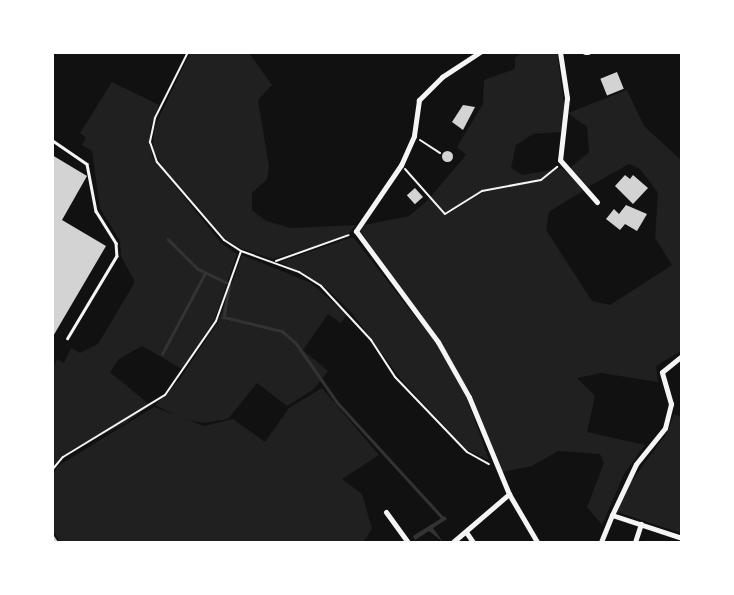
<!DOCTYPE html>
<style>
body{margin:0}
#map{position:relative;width:734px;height:595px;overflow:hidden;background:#111;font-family:Lato,sans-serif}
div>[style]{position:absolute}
.green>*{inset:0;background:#202020}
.water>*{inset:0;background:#333}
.stream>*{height:2.5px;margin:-1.25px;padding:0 1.25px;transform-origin:1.25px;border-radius:1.25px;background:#333}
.building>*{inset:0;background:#d3d3d3;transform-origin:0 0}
.round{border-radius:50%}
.path>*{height:2px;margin:-1px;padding:0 1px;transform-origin:1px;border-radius:1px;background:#f5f5f5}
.service>*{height:2.5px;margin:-1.25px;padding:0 1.25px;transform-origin:1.25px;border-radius:1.25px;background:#f5f5f5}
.minor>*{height:5px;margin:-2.5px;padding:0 2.5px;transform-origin:2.5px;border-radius:2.5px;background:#f5f5f5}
span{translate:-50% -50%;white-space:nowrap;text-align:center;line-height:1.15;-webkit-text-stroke:4px #fff;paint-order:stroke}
.frame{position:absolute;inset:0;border:54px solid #fff;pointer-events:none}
</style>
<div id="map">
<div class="green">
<i style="clip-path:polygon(190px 53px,249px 53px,272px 85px,258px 100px,269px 166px,267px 179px,252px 193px,252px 210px,266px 221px,291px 228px,356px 225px,346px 237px,273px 259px,240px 248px,225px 239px,163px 167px,153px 150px,154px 128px)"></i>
<i style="clip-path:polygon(522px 53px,557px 53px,564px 105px,561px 132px,533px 134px,516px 145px,511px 168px,523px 175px,562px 168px,584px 190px,549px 212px,546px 230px,592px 301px,610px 305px,672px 265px,655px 238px,658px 193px,640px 169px,629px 164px,588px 187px,570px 168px,589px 152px,587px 127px,568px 113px,627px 90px,644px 126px,681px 160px,681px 351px,656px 366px,658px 382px,601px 373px,577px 378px,595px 396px,587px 432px,645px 445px,624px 474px,602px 525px,587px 507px,604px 463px,600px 454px,558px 451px,532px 466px,502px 472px,438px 341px,361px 232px,364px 225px,409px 216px,427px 201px,466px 155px,457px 147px,483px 104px,484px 80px,515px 69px,515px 58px)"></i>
<i style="clip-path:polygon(112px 82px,159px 105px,150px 129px,152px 157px,221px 243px,237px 254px,214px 321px,182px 369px,142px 346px,119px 359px,110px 372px,150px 405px,126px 423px,71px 450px,53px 467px,53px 368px,57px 359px,64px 363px,71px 348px,80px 353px,98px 344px,135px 282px,121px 256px,120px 241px,100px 208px,92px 151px,82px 145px,86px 138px,80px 133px)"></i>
<i style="clip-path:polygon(353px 237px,435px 342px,467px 398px,489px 460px,467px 450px,403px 382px,352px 313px,325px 287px,280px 262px)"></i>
<i style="clip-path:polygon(242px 255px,311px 283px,347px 315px,341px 323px,328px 314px,303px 350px,328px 371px,314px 389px,287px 406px,257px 383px,228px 419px,203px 423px,183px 419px,155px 405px,179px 380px,218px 322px)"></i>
<i style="clip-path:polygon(322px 388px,379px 455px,342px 479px,362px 494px,372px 529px,363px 542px,60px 542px,53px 530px,53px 474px,58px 466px,154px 407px,204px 426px,233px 419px,265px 442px,289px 408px)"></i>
<i style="clip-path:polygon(674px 414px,681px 417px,681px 533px,617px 512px,629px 485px,668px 431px)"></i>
</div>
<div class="water">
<i style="clip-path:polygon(445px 516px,447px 519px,433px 528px,443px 542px,429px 531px,415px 540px,413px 536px)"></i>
</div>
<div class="stream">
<i style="left:168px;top:239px;width:42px;rotate:45deg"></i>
<i style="left:198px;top:269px;width:31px;rotate:25deg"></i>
<i style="left:230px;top:283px;width:35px;rotate:100deg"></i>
<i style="left:224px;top:317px;width:60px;rotate:13.6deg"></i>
<i style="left:282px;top:331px;width:18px;rotate:41deg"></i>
<i style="left:296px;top:343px;width:72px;rotate:55.2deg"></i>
<i style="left:337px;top:402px;width:157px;rotate:47.6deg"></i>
<i style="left:162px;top:354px;width:92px;rotate:-62deg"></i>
</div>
<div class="building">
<i style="left:617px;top:72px;width:18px;height:18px;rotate:68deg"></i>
<i style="clip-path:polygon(463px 105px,475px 107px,463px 130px,452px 122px)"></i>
<i class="round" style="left:441.5px;top:150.5px;width:11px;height:11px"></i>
<i style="clip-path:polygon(52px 155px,87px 176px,62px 220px,106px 246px,52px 338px)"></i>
<i style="clip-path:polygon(625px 175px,630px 179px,633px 175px,648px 188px,633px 204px,615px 186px)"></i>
<i style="left:415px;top:188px;width:12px;height:11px;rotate:48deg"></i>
<i style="clip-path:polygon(626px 205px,647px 214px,637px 231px,625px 224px,620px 230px,606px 219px,614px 209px,619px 214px)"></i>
<i style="clip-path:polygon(52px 533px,58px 542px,53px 542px)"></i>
</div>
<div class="path">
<i style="left:188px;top:52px;width:74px;rotate:116.6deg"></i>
<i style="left:155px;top:118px;width:25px;rotate:102deg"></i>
<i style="left:150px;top:142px;width:21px;rotate:71deg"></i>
<i style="left:157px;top:162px;width:103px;rotate:49.3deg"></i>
<i style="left:224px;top:240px;width:20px;rotate:33deg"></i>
<i style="left:241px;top:251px;width:62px;rotate:19.9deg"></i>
<i style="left:299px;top:272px;width:26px;rotate:32deg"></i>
<i style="left:321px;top:286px;width:74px;rotate:47.2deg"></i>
<i style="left:371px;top:340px;width:44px;rotate:57deg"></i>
<i style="left:395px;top:377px;width:104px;rotate:46.2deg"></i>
<i style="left:467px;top:452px;width:25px;rotate:29deg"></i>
<i style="left:420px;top:140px;width:24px;rotate:33deg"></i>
<i style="left:405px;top:169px;width:60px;rotate:48.4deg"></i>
<i style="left:445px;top:214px;width:44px;rotate:-31.9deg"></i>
<i style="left:482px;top:191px;width:60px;rotate:-10.6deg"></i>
<i style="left:541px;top:180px;width:21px;rotate:-39deg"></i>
<i style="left:276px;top:261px;width:77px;rotate:-19.6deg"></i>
<i style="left:52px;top:470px;width:17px;rotate:-50deg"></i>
<i style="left:63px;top:457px;width:119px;rotate:-31.3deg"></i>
<i style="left:165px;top:395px;width:90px;rotate:-55.4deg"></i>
<i style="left:216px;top:321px;width:74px;rotate:-70.3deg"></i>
</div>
<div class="service">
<i style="left:52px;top:140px;width:42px;rotate:34.4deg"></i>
<i style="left:87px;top:164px;width:48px;rotate:79.2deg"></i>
<i style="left:96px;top:211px;width:38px;rotate:58deg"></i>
<i style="left:116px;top:243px;width:13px;rotate:86deg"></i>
<i style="left:117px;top:256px;width:96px;rotate:120.9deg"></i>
</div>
<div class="minor">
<i style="left:480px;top:52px;width:45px;rotate:146.7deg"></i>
<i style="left:442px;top:77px;width:33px;rotate:135deg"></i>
<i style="left:419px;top:100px;width:36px;rotate:98deg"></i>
<i style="left:414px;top:136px;width:32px;rotate:114deg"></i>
<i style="left:401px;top:165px;width:80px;rotate:124.3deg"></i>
<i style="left:356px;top:231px;width:138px;rotate:53.5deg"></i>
<i style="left:438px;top:342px;width:63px;rotate:60.6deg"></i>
<i style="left:469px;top:397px;width:105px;rotate:67.6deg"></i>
<i style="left:509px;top:494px;width:56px;rotate:59.7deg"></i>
<i style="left:560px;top:52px;width:47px;rotate:81.3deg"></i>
<i style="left:567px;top:98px;width:62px;rotate:96.4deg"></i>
<i style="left:560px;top:160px;width:56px;rotate:48.6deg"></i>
<i style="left:585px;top:52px;width:3px"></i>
<i style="left:386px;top:512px;width:37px;rotate:54deg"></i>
<i style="left:612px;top:515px;width:56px;rotate:-64.8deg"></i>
<i style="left:636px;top:464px;width:46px;rotate:-51.1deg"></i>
<i style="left:665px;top:428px;width:25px;rotate:-76deg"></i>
<i style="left:671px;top:404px;width:33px;rotate:-106deg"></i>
<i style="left:662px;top:372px;width:26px;rotate:-39deg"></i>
<i style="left:466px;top:532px;width:12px;rotate:55deg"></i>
<i style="left:453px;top:542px;width:74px;rotate:-40.6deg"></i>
<i style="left:601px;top:542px;width:29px;rotate:-68deg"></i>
<i style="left:612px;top:515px;width:74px;rotate:18.2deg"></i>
<i style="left:635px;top:542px;width:19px;rotate:-72deg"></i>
</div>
<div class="frame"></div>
</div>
